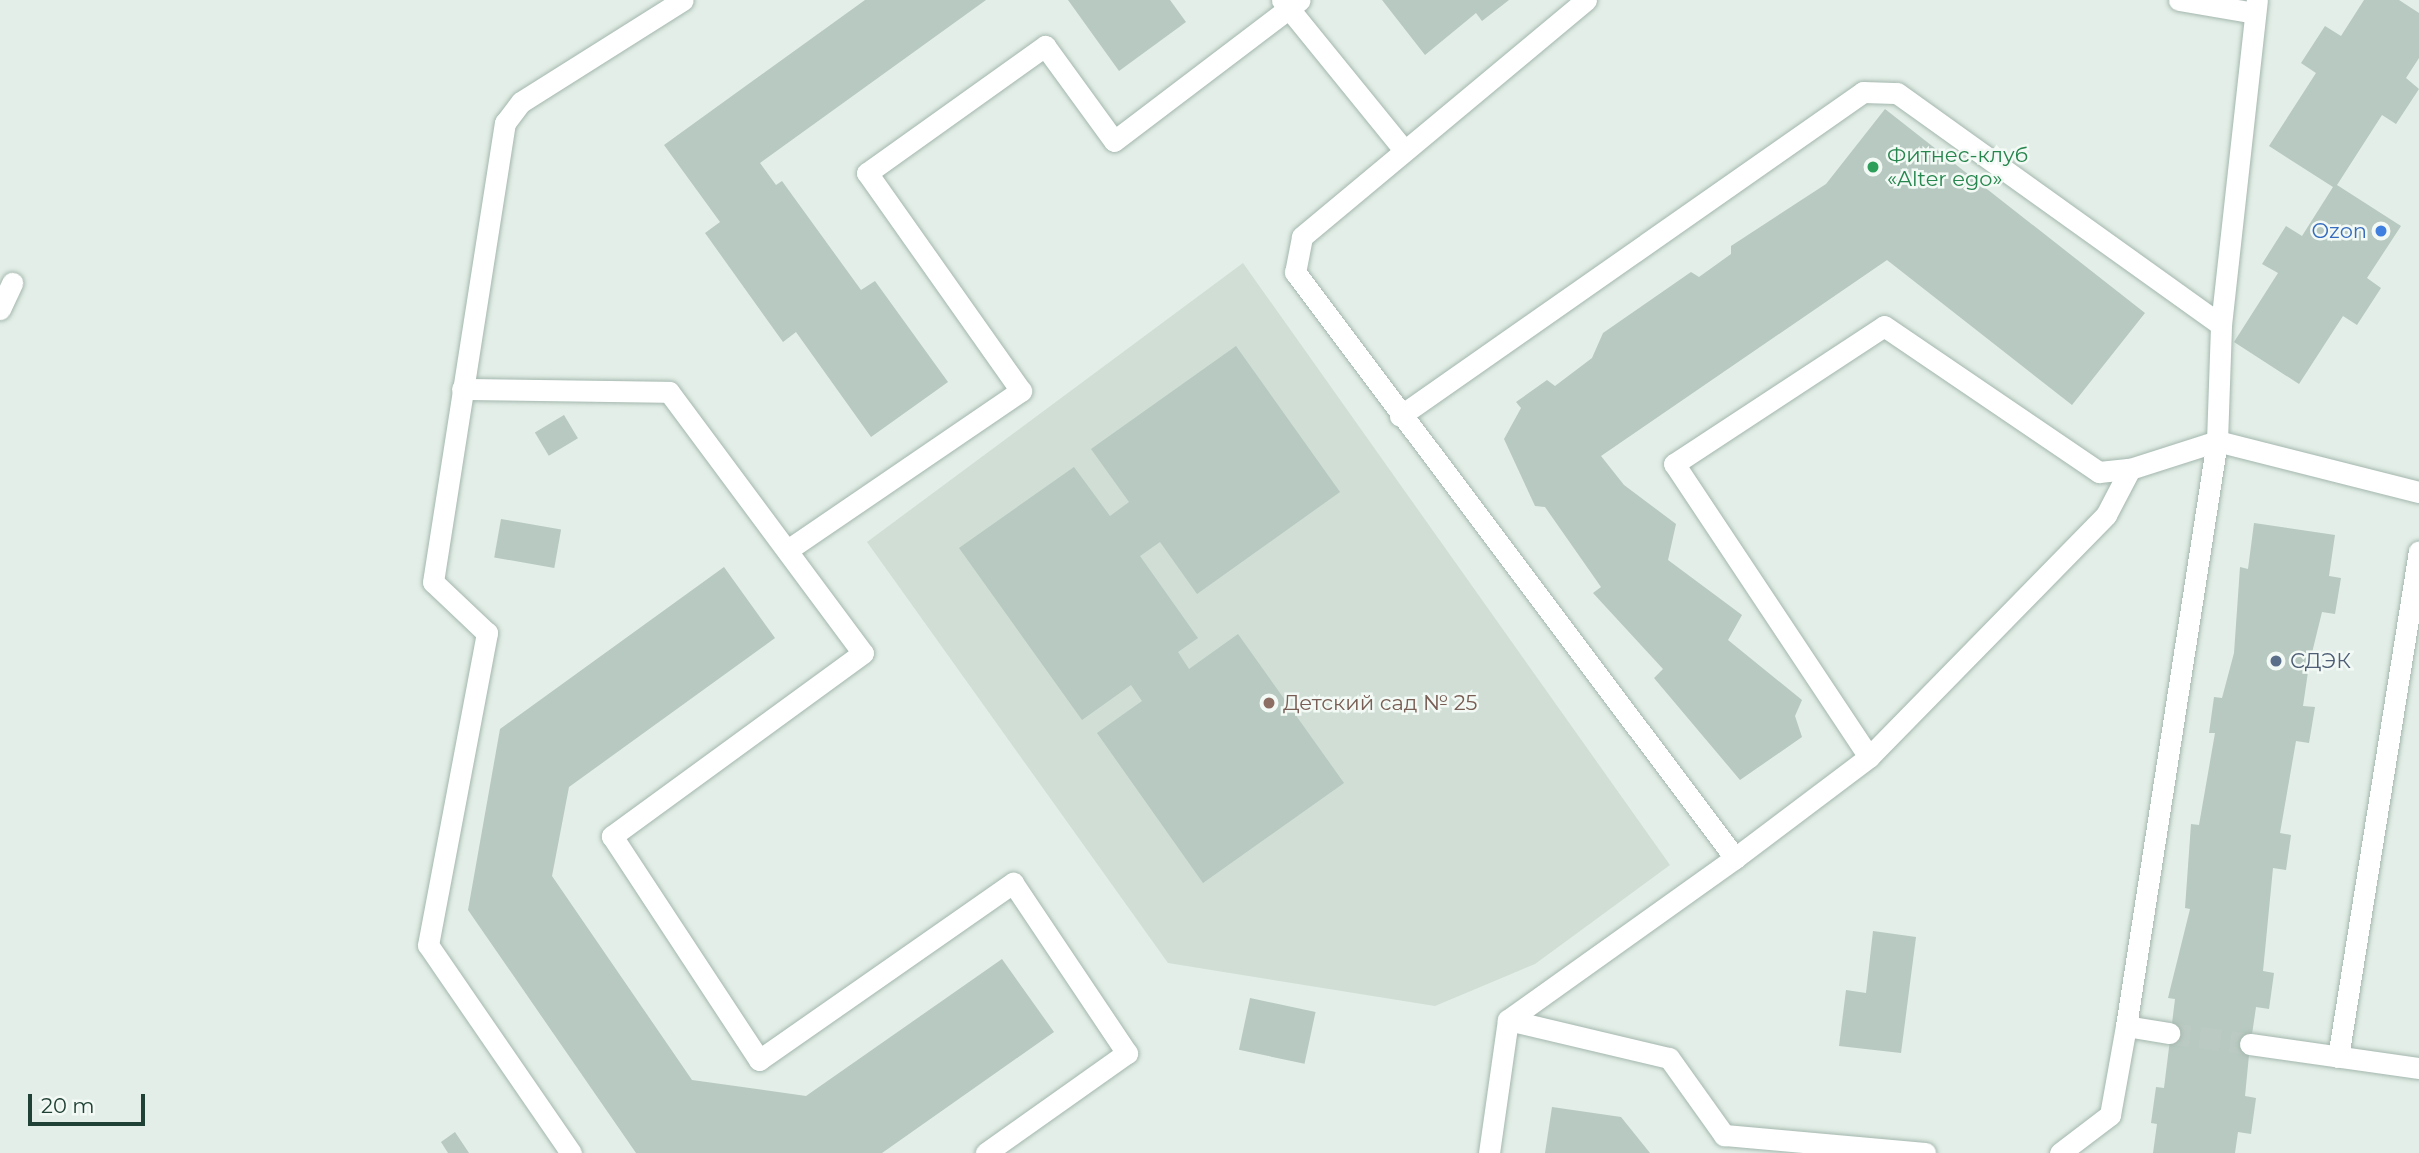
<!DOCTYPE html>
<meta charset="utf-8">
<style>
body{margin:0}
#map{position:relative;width:2419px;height:1153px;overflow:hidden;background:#e2eee7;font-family:Montserrat,sans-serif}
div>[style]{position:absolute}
.built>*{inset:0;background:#d0ded6}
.building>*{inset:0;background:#b7c9c0;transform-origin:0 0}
.minor-tunnel>*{height:21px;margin-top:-10.5px;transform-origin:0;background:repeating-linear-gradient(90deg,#bbcbc3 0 21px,transparent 0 31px)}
.roads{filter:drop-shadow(0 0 2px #a4b7ae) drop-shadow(0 0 2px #a4b7ae)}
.minor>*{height:21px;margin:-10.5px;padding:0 10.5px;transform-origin:10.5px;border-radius:10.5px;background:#fff}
.dots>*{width:19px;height:19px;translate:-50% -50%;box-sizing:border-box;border:4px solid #f3faf6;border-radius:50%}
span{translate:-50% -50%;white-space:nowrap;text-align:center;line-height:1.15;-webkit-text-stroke:5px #f3faf6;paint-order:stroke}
.leisure-label{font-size:21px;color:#27864d}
.left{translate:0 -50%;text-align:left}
.shop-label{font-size:21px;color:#366cbe}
.right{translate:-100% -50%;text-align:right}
.service-label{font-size:21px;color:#4e5e75}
.education-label{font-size:21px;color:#785e54}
.scale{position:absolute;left:28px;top:1094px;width:117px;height:32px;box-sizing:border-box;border:4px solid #204135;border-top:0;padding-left:9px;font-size:21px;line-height:24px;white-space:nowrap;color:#204135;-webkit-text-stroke:5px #f3faf6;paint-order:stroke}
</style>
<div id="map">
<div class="built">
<i style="clip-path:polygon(1243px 263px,1670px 865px,1535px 964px,1435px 1006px,1168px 963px,867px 542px)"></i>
</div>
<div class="building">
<i style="clip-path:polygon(865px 0,986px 0,760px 163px,776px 185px,782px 181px,861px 290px,875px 281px,948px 382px,871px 437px,796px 332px,783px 342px,705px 233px,720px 222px,664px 145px)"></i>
<i style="clip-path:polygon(1068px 0,1170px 0,1186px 22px,1119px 71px)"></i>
<i style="clip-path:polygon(1382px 0,1509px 0,1482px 21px,1476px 13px,1425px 55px)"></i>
<i style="clip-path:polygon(2364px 0,2399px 0,2419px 13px,2419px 58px,2406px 78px,2419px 89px,2396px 124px,2382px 115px,2337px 185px,2401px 226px,2367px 278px,2381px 288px,2357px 325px,2343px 316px,2299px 384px,2234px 342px,2278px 273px,2262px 264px,2286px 226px,2302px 236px,2333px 187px,2269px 146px,2316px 73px,2301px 63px,2325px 26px,2341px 36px)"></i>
<i style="clip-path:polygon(1885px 109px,2145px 313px,2072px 405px,1887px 260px,1601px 456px,1624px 485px,1676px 524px,1668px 560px,1742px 615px,1728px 640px,1802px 700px,1795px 716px,1802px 737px,1740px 780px,1654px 678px,1663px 669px,1593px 593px,1601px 587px,1545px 507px,1535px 506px,1504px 439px,1521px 408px,1516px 402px,1547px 380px,1555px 386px,1592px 358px,1603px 333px,1691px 272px,1699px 277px,1731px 254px,1731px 246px,1826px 184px)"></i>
<i style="clip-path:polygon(1236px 346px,1340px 492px,1197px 594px,1160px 542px,1140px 556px,1198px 638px,1178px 652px,1189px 669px,1238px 634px,1344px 783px,1203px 883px,1097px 733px,1142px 701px,1131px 685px,1082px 720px,959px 548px,1074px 467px,1110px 516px,1129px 502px,1091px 449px)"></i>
<i style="left:564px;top:415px;width:27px;height:34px;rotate:59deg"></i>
<i style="left:501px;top:519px;width:61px;height:39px;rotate:10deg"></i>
<i style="clip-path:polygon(2254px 523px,2335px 535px,2329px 576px,2341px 578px,2335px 614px,2322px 612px,2309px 665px,2303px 706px,2315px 707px,2309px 743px,2296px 741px,2280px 833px,2291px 835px,2286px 870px,2273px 868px,2263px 971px,2274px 973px,2269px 1009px,2256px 1007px,2249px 1055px,2245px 1096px,2256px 1098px,2251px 1134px,2238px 1132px,2235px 1153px,2153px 1153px,2157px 1124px,2151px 1123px,2156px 1087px,2164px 1088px,2175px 999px,2168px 998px,2190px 909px,2185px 908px,2191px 824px,2199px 825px,2215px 733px,2209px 733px,2214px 697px,2222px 698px,2234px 653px,2240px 567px,2248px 569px)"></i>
<i style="clip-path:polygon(724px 567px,775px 638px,569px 787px,552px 876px,692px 1080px,806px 1096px,1002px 959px,1054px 1032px,882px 1153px,636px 1153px,468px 910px,500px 729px)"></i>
<i style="clip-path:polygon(1873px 931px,1916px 937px,1901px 1053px,1839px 1046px,1846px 990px,1866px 993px)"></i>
<i style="left:1250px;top:998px;width:67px;height:53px;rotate:12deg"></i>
<i style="clip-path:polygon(1552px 1107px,1621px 1117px,1650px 1153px,1545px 1153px)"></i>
<i style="clip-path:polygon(455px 1132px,469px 1153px,448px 1153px,441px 1142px)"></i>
</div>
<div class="minor-tunnel">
<i style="left:2169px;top:1033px;width:82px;rotate:7.7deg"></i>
</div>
<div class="roads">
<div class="minor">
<i style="left:1282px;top:0;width:192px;rotate:50.9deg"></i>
<i style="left:1586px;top:0;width:370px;rotate:140.2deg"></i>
<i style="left:1302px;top:237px;width:36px;rotate:101deg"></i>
<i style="left:1295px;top:272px;width:733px;rotate:53.1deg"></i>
<i style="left:1735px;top:858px;width:168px;rotate:-37deg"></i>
<i style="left:1869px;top:757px;width:339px;rotate:-45.6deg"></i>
<i style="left:2106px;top:515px;width:52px;rotate:-62.4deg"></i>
<i style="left:2130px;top:469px;width:91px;rotate:-17.8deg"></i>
<i style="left:2217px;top:441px;width:208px;rotate:14.2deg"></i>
<i style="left:2179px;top:0;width:77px;rotate:9.7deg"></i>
<i style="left:0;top:309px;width:29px;rotate:-65deg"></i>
<i style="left:462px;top:389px;width:207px;rotate:0.8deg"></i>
<i style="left:669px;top:392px;width:325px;rotate:53.4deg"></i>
<i style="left:863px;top:653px;width:311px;rotate:143.9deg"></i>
<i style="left:612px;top:836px;width:268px;rotate:56.7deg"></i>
<i style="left:759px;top:1060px;width:310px;rotate:-34.9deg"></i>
<i style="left:1013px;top:883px;width:205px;rotate:56.2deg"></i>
<i style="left:1127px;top:1053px;width:173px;rotate:144.7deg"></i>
<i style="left:1400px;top:416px;width:565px;rotate:-34.98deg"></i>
<i style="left:1863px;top:92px;width:34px;rotate:2deg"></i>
<i style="left:1897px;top:93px;width:398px;rotate:35.6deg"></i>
<i style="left:789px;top:549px;width:281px;rotate:-34.3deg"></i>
<i style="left:1021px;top:391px;width:267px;rotate:-125.2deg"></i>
<i style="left:867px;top:173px;width:219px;rotate:-35.5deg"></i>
<i style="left:1045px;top:46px;width:117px;rotate:54deg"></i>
<i style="left:1114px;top:141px;width:233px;rotate:-37.2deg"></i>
<i style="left:1869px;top:757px;width:352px;rotate:-123.6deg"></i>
<i style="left:1674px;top:464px;width:251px;rotate:-33.3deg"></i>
<i style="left:1884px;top:326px;width:260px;rotate:34.2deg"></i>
<i style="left:2099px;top:472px;width:31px;rotate:-6deg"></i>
<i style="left:1508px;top:1020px;width:279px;rotate:-35.5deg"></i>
<i style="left:2126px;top:1026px;width:44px;rotate:9.2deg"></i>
<i style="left:2250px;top:1044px;width:171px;rotate:8.1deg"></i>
<i style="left:2338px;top:1057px;width:512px;rotate:-80.91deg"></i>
<i style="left:571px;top:1153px;width:252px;rotate:-124.5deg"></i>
<i style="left:428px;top:945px;width:318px;rotate:-79.3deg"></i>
<i style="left:487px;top:633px;width:74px;rotate:-136.6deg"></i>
<i style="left:433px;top:582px;width:465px;rotate:-81.1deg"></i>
<i style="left:505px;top:123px;width:26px;rotate:-53deg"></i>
<i style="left:521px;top:102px;width:191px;rotate:-32.2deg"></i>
<i style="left:1489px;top:1153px;width:134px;rotate:-81.9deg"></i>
<i style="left:1508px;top:1020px;width:165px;rotate:13.3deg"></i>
<i style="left:1669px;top:1058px;width:95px;rotate:54.5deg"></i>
<i style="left:1724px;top:1135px;width:202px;rotate:5.1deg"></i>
<i style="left:2060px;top:1153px;width:63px;rotate:-37.2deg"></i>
<i style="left:2110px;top:1115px;width:90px;rotate:-79.8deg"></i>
<i style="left:2126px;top:1026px;width:592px;rotate:-81.16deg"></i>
<i style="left:2217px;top:441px;width:116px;rotate:-88deg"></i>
<i style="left:2221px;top:325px;width:327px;rotate:-83.7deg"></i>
</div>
</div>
<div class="dots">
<i style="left:1873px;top:167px;background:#2e9e5b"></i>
<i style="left:2381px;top:231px;background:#3f7fe0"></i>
<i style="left:2276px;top:661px;background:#5c6f8a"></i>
<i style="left:1269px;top:703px;background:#8d6e63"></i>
</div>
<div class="leisure-label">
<span class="left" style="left:1887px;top:167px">Фитнес-клуб<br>«Alter ego»</span>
</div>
<div class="shop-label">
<span class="right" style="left:2367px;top:231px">Ozon</span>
</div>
<div class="service-label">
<span class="left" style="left:2290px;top:661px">СДЭК</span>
</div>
<div class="education-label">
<span class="left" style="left:1283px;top:703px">Детский сад № 25</span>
</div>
<div class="scale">20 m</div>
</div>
